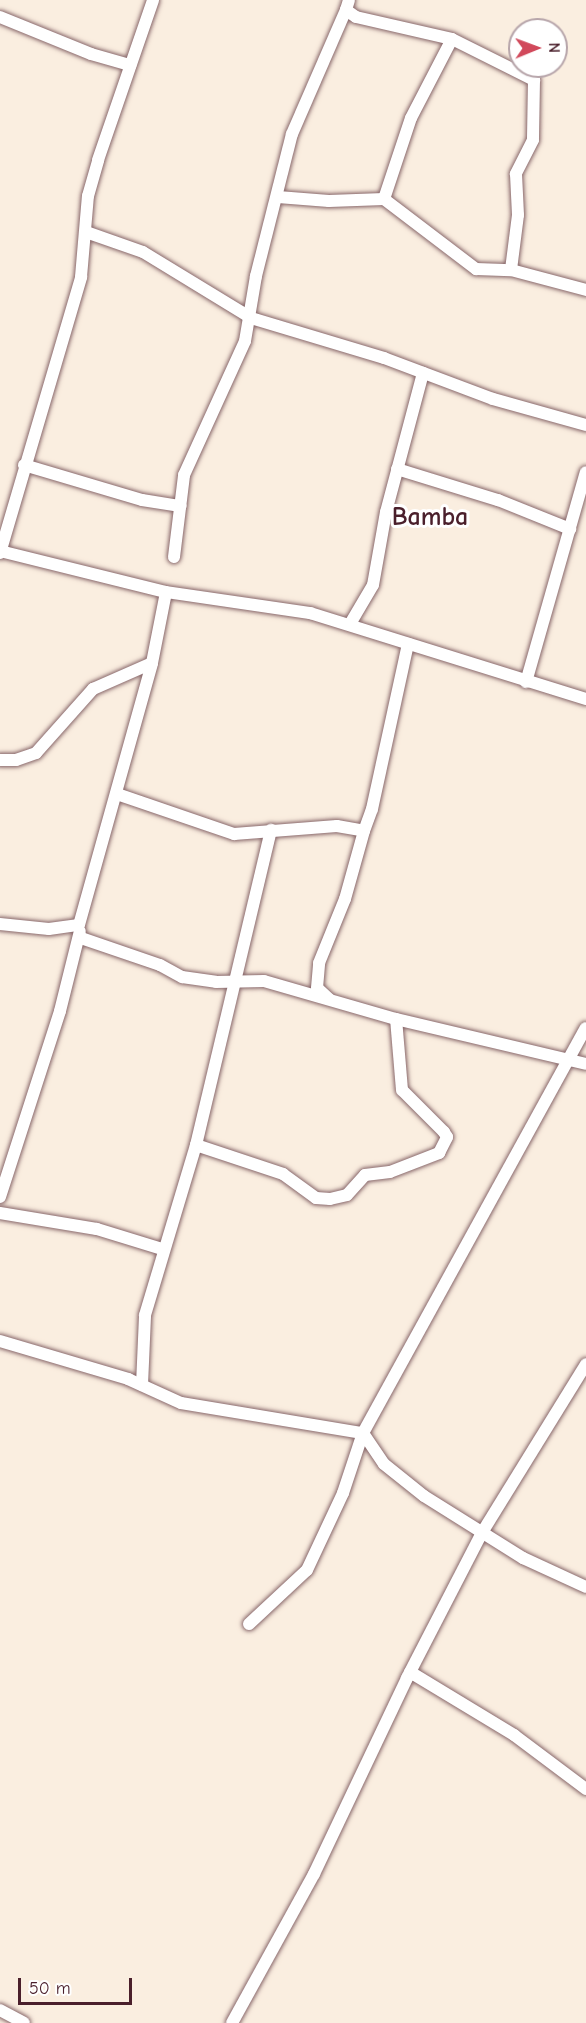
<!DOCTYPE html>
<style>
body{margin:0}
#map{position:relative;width:586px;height:2023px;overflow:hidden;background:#faeee0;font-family:"Comic Neue",sans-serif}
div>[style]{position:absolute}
.roads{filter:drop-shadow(0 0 2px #88676a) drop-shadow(0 0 2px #88676a)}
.minor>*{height:12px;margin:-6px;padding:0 6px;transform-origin:6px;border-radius:6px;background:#fff}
span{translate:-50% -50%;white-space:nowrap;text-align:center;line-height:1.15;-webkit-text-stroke:6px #fff;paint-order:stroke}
.quarter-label{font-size:26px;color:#4a1f2b;font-weight:700}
.north{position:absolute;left:508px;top:18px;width:60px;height:60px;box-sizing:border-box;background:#fff;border:2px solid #b7a5aa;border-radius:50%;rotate:89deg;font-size:16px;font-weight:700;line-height:24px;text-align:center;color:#4a1f2b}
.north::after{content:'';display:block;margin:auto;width:21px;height:27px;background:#d1495b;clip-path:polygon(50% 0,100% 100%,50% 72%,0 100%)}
.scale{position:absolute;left:18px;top:1978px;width:114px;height:27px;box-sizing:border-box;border:3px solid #4a1f2b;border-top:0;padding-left:8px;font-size:18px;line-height:21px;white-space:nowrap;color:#4a1f2b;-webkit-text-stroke:4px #fff;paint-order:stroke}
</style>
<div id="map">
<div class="roads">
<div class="minor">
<i style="left:349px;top:0;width:10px;rotate:107deg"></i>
<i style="left:346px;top:10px;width:12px;rotate:35deg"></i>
<i style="left:356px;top:17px;width:98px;rotate:12.9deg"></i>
<i style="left:452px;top:39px;width:92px;rotate:26.6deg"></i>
<i style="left:534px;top:80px;width:60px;rotate:91deg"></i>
<i style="left:533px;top:140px;width:38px;rotate:117deg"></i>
<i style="left:516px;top:174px;width:41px;rotate:87.2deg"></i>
<i style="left:518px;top:215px;width:55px;rotate:97.3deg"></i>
<i style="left:0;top:17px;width:98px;rotate:22.1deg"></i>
<i style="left:91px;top:54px;width:41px;rotate:15.8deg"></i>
<i style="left:278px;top:197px;width:51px;rotate:4.5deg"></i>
<i style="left:329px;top:201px;width:55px;rotate:-2.1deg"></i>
<i style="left:384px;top:199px;width:116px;rotate:37.3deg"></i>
<i style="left:476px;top:269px;width:35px;rotate:2deg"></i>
<i style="left:511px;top:270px;width:78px;rotate:14.9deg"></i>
<i style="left:384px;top:199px;width:85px;rotate:-71.6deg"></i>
<i style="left:411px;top:118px;width:89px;rotate:-62.6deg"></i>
<i style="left:86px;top:232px;width:60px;rotate:19.3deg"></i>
<i style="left:143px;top:252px;width:127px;rotate:31.4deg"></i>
<i style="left:251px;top:318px;width:139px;rotate:16.7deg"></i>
<i style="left:384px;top:358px;width:116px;rotate:20.6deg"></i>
<i style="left:493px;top:399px;width:97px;rotate:15.6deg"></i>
<i style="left:24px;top:465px;width:123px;rotate:16.5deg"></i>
<i style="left:142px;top:500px;width:39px;rotate:9deg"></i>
<i style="left:397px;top:469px;width:106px;rotate:17.1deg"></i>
<i style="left:498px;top:500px;width:78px;rotate:21.9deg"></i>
<i style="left:0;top:551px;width:171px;rotate:13.9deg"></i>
<i style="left:166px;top:592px;width:146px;rotate:8.3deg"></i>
<i style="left:310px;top:613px;width:289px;rotate:17.3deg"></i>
<i style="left:0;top:553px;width:288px;rotate:-73.6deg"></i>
<i style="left:81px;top:277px;width:81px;rotate:-85.1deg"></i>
<i style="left:88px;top:196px;width:37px;rotate:-74deg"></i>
<i style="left:98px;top:160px;width:169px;rotate:-71deg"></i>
<i style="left:174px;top:557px;width:83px;rotate:-83deg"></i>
<i style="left:184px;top:475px;width:147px;rotate:-65.5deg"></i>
<i style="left:245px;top:341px;width:66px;rotate:-80.4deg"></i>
<i style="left:256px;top:276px;width:146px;rotate:-75.8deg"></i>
<i style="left:292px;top:134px;width:135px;rotate:-66.5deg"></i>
<i style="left:350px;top:624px;width:45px;rotate:-59.5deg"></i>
<i style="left:373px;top:585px;width:74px;rotate:-79.9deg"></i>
<i style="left:386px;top:512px;width:144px;rotate:-75.1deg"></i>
<i style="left:526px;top:682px;width:218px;rotate:-74.1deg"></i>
<i style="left:0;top:760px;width:16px"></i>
<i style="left:16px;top:760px;width:21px;rotate:-19deg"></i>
<i style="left:36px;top:753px;width:86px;rotate:-48.3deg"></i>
<i style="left:93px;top:689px;width:64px;rotate:-23.8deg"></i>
<i style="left:117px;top:794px;width:124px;rotate:18.9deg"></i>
<i style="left:234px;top:834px;width:103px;rotate:-4.4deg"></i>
<i style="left:337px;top:826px;width:27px;rotate:10deg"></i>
<i style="left:364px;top:831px;width:23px;rotate:-70deg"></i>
<i style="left:372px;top:809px;width:169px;rotate:-77.7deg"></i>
<i style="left:0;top:924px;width:49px;rotate:5.8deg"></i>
<i style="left:49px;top:929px;width:30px;rotate:-8deg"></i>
<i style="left:79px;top:925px;width:272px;rotate:-74.4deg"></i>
<i style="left:152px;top:663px;width:72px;rotate:-78.8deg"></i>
<i style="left:81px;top:938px;width:83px;rotate:18.9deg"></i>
<i style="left:160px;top:965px;width:25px;rotate:29deg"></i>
<i style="left:182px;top:977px;width:34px;rotate:8deg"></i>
<i style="left:216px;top:982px;width:48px;rotate:-1.2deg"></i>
<i style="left:264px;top:981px;width:137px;rotate:16.1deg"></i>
<i style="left:396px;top:1019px;width:195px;rotate:13.3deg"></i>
<i style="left:329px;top:999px;width:16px;rotate:-137deg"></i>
<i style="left:317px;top:988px;width:25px;rotate:-85deg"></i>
<i style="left:319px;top:963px;width:69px;rotate:-67.9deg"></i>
<i style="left:345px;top:899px;width:71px;rotate:-74.4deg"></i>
<i style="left:196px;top:1145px;width:92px;rotate:18.4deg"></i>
<i style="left:283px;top:1174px;width:41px;rotate:36deg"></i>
<i style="left:316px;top:1198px;width:14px;rotate:4deg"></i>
<i style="left:330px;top:1199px;width:17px;rotate:-13deg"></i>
<i style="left:347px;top:1195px;width:27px;rotate:-48deg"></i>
<i style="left:365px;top:1175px;width:25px;rotate:-7deg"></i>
<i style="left:390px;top:1172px;width:53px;rotate:-21.2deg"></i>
<i style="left:439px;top:1153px;width:18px;rotate:-63deg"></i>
<i style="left:447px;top:1137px;width:6px;rotate:-121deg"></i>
<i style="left:444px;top:1132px;width:59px;rotate:-135deg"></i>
<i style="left:402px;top:1090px;width:71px;rotate:-94.8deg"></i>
<i style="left:0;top:1197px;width:195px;rotate:-72.1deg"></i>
<i style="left:60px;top:1011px;width:82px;rotate:-76deg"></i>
<i style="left:0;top:1213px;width:98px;rotate:9.4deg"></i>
<i style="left:97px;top:1229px;width:68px;rotate:17.1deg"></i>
<i style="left:0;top:1341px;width:134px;rotate:16.5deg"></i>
<i style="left:128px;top:1379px;width:58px;rotate:24.4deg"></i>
<i style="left:181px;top:1403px;width:184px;rotate:9.4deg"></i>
<i style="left:363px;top:1433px;width:37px;rotate:56deg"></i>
<i style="left:384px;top:1464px;width:51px;rotate:38.7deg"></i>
<i style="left:424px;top:1496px;width:117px;rotate:32.1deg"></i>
<i style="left:523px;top:1558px;width:69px;rotate:24.7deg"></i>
<i style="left:142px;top:1385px;width:70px;rotate:-87.5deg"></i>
<i style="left:145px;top:1315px;width:177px;rotate:-73.3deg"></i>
<i style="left:196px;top:1145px;width:324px;rotate:-76.6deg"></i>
<i style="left:249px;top:1624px;width:79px;rotate:-43deg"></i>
<i style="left:307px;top:1570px;width:85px;rotate:-64.9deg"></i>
<i style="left:343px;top:1493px;width:63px;rotate:-71.6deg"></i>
<i style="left:363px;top:1433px;width:462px;rotate:-61.2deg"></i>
<i style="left:410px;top:1672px;width:122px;rotate:31.2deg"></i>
<i style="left:514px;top:1735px;width:90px;rotate:36.9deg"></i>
<i style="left:0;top:2010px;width:27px;rotate:28deg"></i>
<i style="left:232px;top:2023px;width:170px;rotate:-61.2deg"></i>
<i style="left:314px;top:1874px;width:217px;rotate:-64.6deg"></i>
<i style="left:407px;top:1678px;width:165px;rotate:-62.7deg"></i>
<i style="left:483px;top:1531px;width:196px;rotate:-58.3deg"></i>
</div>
</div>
<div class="quarter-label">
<span style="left:430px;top:518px">Bamba</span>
</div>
<div class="north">N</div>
<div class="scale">50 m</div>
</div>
